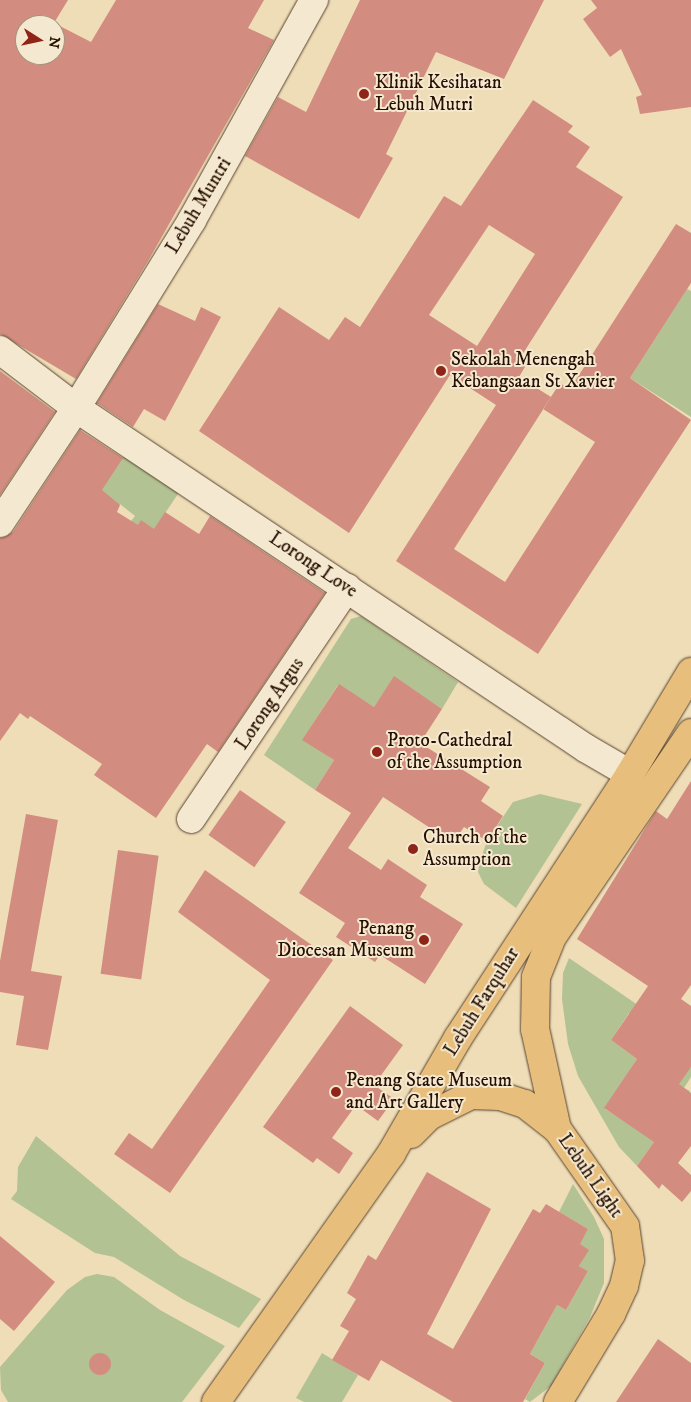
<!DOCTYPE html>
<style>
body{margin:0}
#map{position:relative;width:691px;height:1402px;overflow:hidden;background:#eeddb7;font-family:"IM FELL DW Pica",serif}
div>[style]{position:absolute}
.green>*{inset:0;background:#b2c293}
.building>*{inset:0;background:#d38d80;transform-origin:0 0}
.round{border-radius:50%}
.roads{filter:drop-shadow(0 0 1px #59422e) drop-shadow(0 0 1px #59422e)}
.minor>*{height:28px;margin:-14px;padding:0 14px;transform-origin:14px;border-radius:14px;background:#f4e9d0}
.major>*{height:28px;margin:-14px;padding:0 14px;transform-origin:14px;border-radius:14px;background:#e7be7c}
.dots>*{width:14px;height:14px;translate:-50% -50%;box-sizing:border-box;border:2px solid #f4e9d0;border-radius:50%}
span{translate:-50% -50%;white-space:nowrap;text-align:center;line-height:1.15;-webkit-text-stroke:4px #f4e9d0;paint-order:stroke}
.poi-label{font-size:19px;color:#270f00}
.left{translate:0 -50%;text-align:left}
.right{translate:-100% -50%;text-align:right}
.street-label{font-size:19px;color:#270f00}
.north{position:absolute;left:15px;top:15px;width:50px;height:50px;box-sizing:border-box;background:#f4e9d0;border:1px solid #a2927d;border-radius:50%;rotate:100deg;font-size:14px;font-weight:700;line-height:20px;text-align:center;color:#270f00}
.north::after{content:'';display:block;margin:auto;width:18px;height:22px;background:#8f2418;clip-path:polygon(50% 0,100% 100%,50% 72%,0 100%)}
</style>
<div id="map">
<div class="green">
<i style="clip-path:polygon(687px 289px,691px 291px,691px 417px,630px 378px)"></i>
<i style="clip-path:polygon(126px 453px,180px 491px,112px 592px,128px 525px,135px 516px,120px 504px,111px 517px,81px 521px)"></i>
<i style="clip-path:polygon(361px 616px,458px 682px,442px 709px,394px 677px,374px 707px,338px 685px,303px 739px,334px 760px,315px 790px,264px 755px,351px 619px)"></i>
<i style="clip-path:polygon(540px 794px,582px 804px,516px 908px,484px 884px,478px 872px,480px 861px,487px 841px,513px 802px)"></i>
<i style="clip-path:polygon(569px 958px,651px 1014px,645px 1024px,629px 1013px,611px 1040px,637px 1059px,605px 1109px,639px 1131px,685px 1063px,691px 1068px,691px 1077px,684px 1088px,690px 1091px,637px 1166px,619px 1147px,578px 1076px,568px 1044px,562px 999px,563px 973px)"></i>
<i style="clip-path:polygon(36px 1136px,180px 1256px,261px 1299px,239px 1328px,184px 1300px,114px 1257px,95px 1253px,11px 1199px,17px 1191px,18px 1167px)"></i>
<i style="clip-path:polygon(573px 1184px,594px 1217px,604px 1239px,604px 1283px,590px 1317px,551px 1386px,530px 1402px,525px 1399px,545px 1363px,530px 1354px,557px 1305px,566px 1310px,588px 1271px,579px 1266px,588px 1250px,579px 1244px,588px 1229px,559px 1212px)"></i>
<i style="clip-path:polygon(97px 1274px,114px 1277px,160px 1310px,225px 1346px,182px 1402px,8px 1402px,1px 1390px,0 1367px,67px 1290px,85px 1277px)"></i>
<i style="clip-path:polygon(322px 1353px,358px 1375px,342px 1402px,304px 1402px,296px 1398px)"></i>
</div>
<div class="building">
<i style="clip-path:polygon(evenodd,0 0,68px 0,54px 23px,91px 42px,116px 0,264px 0,248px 28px,274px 40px,148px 261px,76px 379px,0 334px,0 0,25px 25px,55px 25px,55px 55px,25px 55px,25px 25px)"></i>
<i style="clip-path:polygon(360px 0,544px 0,504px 79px,436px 52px,386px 154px,393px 158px,359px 219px,245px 156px,278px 97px,306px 112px)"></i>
<i style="clip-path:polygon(591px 0,691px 0,691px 107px,640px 114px,636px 97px,642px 95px,621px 49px,610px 57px,583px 19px,597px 8px)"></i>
<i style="clip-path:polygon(evenodd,533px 100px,573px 126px,568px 132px,590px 147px,576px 167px,623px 197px,522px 355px,529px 360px,519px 377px,551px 397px,454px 549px,505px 582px,595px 442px,543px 409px,560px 383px,570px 389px,676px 224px,691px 233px,691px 283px,630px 378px,691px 420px,538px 654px,396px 561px,496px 405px,450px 375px,349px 533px,199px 431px,279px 307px,329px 340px,345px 317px,360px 327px,444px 196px,461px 206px,533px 100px,489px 225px,535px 254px,477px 346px,429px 315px,489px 225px)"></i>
<i style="clip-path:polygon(158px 304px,195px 321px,201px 307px,221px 317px,165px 421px,144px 409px,133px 427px,97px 403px)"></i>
<i style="clip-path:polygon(0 371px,55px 412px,0 495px)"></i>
<i style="clip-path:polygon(80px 430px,123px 458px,102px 490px,120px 505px,117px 512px,138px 525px,141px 520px,154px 529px,165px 512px,199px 534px,210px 516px,325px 593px,218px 752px,207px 744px,156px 818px,94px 775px,102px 764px,30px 716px,28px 719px,20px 713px,0 741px,0 538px,13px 532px)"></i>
<i style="clip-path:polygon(394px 676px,442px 709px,420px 743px,490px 787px,481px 801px,503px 816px,487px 841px,464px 827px,453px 843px,383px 797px,348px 848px,381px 870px,388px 859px,427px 885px,420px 897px,463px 924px,425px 984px,380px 955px,375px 962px,336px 937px,345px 923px,299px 893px,351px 813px,315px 790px,334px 760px,302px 740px,339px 684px,374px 707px)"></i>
<i style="clip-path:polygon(691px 781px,691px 985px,681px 999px,691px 1006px,691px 1067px,679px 1084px,691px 1093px,691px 1146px,678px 1163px,691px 1175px,691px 1191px,682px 1202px,662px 1184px,659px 1189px,637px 1166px,654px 1142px,604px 1108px,637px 1059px,611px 1040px,648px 986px,577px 939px,656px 811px,667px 819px)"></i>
<i style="left:240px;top:790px;width:56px;height:55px;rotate:35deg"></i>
<i style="clip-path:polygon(26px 814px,58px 820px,31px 971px,62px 976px,48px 1050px,16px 1045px,24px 996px,0 992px,0 961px)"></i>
<i style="left:118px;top:850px;width:41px;height:125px;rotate:8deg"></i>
<i style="clip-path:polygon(205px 870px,333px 960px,170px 1193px,114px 1154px,129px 1133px,152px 1149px,270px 980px,178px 912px)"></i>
<i style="clip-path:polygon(350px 1006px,403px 1045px,374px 1085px,394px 1099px,378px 1121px,356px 1105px,332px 1138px,353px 1153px,339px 1174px,317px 1158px,313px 1163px,263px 1127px)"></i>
<i style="clip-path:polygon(427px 1172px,491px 1209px,427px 1334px,453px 1349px,533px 1209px,540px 1213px,546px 1204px,588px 1229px,580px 1244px,589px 1250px,579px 1266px,588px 1271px,566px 1310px,557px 1305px,530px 1354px,545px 1363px,523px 1402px,453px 1402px,381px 1360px,369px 1381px,332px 1360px,349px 1331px,340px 1326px,356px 1299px,347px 1293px,368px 1255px,376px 1260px)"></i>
<i style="clip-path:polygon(0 1236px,55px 1282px,14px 1331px,0 1319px)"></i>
<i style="clip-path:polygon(658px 1339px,691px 1363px,691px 1402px,616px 1402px)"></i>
<i class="round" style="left:89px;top:1353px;width:22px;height:22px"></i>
</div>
<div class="roads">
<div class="minor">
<i style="left:0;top:350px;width:96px;rotate:37.3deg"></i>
<i style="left:76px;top:408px;width:614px;rotate:33.72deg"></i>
<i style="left:587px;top:749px;width:50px;rotate:30.2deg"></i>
<i style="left:0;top:523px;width:138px;rotate:-56.5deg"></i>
<i style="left:76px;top:408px;width:221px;rotate:-58.3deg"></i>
<i style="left:192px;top:220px;width:252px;rotate:-61deg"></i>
<i style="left:191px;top:819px;width:279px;rotate:-56deg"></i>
</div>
<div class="major">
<i style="left:411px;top:1134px;width:25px;rotate:-45deg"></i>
<i style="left:429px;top:1116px;width:47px;rotate:-26.6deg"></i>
<i style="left:471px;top:1095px;width:29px;rotate:2deg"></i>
<i style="left:500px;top:1096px;width:26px;rotate:18deg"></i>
<i style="left:525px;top:1104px;width:41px;rotate:38deg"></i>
<i style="left:216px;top:1402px;width:304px;rotate:-54.8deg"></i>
<i style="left:391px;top:1154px;width:134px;rotate:-60deg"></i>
<i style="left:458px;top:1038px;width:315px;rotate:-56.9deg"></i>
<i style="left:630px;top:774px;width:119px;rotate:-59.1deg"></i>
<i style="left:558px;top:1402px;width:103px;rotate:-58.9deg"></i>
<i style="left:611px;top:1314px;width:31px;rotate:-65deg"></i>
<i style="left:624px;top:1286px;width:26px;rotate:-77deg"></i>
<i style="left:630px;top:1261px;width:35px;rotate:-98deg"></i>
<i style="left:625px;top:1226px;width:118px;rotate:-125deg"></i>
<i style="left:557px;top:1129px;width:102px;rotate:-102.4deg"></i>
<i style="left:535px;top:1029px;width:52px;rotate:-88.9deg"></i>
<i style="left:536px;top:977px;width:43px;rotate:-68.2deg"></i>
<i style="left:552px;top:937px;width:247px;rotate:-55.7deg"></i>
</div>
</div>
<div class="dots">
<i style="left:364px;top:94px;background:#8f2418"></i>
<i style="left:441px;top:371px;background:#8f2418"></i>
<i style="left:377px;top:752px;background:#8f2418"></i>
<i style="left:413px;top:849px;background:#8f2418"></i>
<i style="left:424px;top:940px;background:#8f2418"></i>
<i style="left:336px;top:1092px;background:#8f2418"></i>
</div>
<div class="poi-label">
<span class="left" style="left:375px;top:94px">Klinik Kesihatan<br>Lebuh Mutri</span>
<span class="left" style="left:451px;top:371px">Sekolah Menengah<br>Kebangsaan St Xavier</span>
<span class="left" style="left:387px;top:752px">Proto-Cathedral<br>of the Assumption</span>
<span class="left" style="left:423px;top:849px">Church of the<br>Assumption</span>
<span class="right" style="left:414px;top:940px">Penang<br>Diocesan Museum</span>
<span class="left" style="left:346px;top:1092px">Penang State Museum<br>and Art Gallery</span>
</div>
<div class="street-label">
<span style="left:199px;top:206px;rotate:-59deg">Lebuh Muntri</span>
<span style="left:313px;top:565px;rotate:34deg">Lorong Love</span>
<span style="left:270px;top:704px;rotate:-56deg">Lorong Argus</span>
<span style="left:482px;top:1002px;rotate:-58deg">Lebuh Farquhar</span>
<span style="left:590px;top:1176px;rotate:55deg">Lebuh Light</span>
</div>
<div class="north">N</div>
</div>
